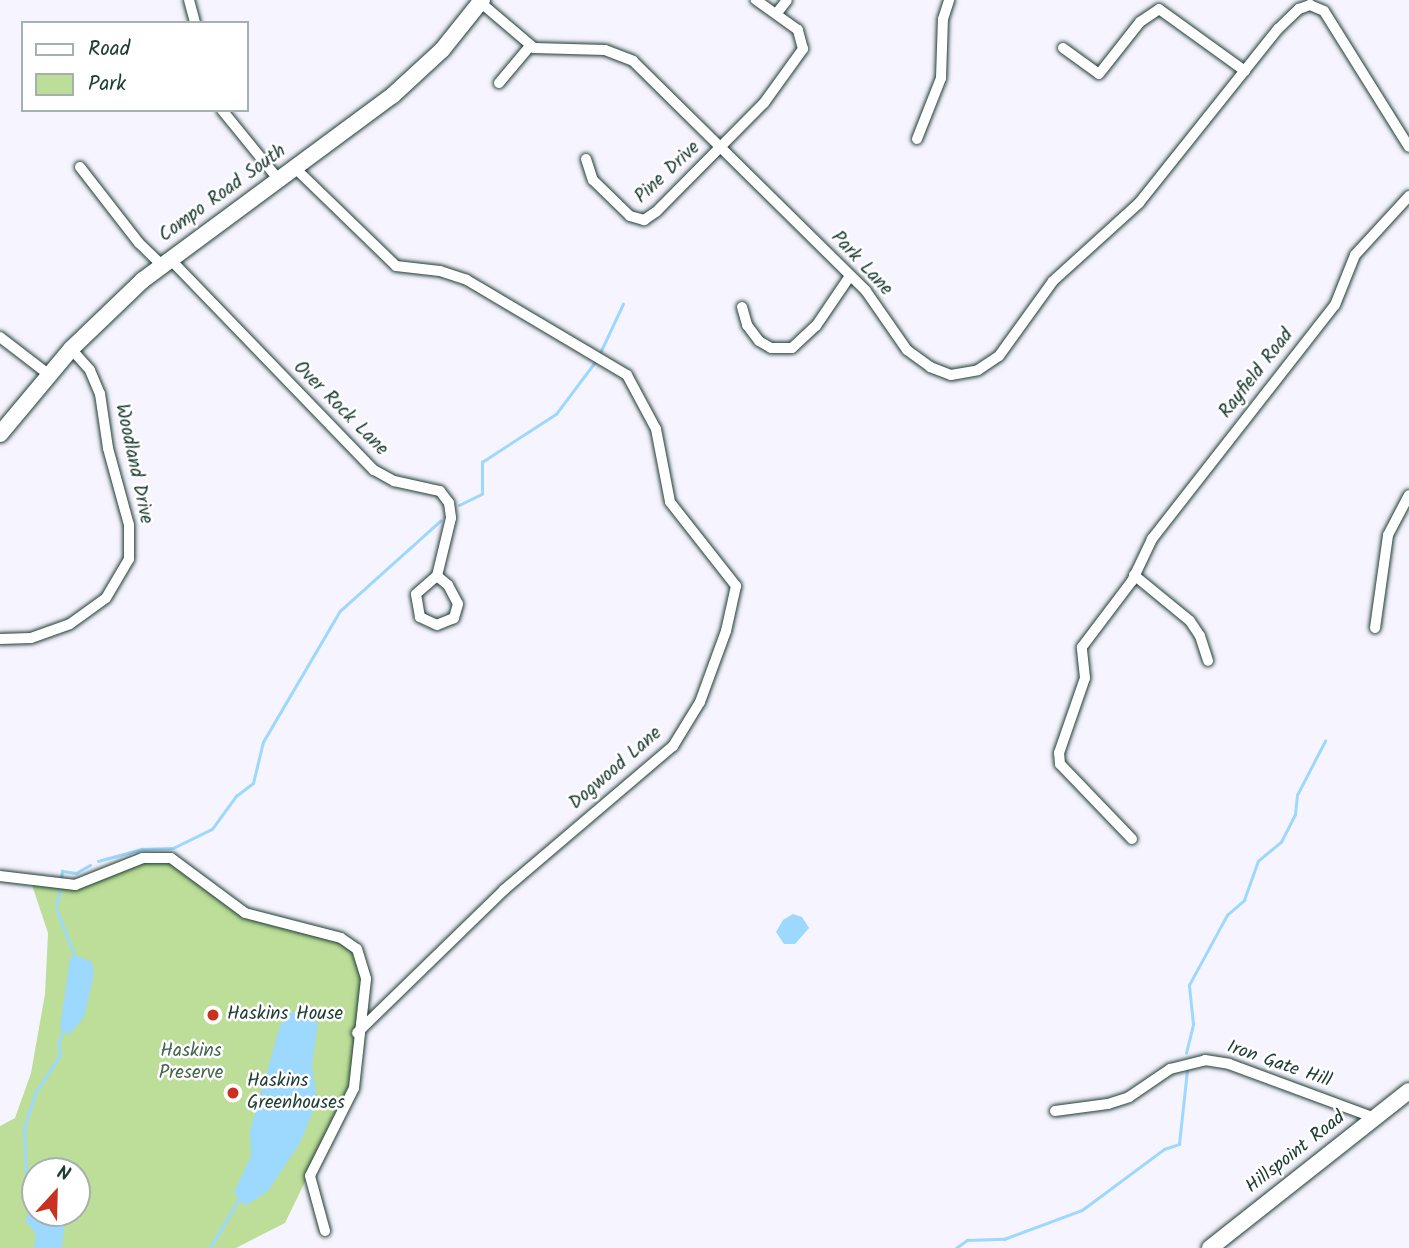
<!DOCTYPE html>
<style>
body{margin:0}
#map{position:relative;width:1409px;height:1248px;overflow:hidden;background:#f6f4fe;font-family:Kalam,sans-serif}
div>[style]{position:absolute}
.green>*{inset:0;background:#bcde98}
.water>*{inset:0;background:#9dd8fe}
.stream>*{height:2.5px;margin:-1.25px;padding:0 1.25px;transform-origin:1.25px;border-radius:1.25px;background:#9dd8fe}
.roads{filter:drop-shadow(0 0 2px #1f3d34) drop-shadow(0 0 2px #1f3d34)}
.street>*{height:10px;margin:-5px;padding:0 5px;transform-origin:5px;border-radius:5px;background:#fff}
.secondary>*{height:16px;margin:-8px;padding:0 8px;transform-origin:8px;border-radius:8px;background:#fff}
.dots>*{width:19px;height:19px;translate:-50% -50%;box-sizing:border-box;border:4px solid #fff;border-radius:50%}
span{translate:-50% -50%;white-space:nowrap;text-align:center;line-height:1.15;-webkit-text-stroke:5px #fff;paint-order:stroke}
.street-label{font-size:19px;color:#1f3d34}
.poi-label{font-size:19px;color:#1f3d34}
.left{translate:0 -50%;text-align:left}
.park-label{font-size:19px;color:#46654d}
.legend{position:absolute;left:21px;top:21px;width:228px;height:91px;box-sizing:border-box;background:#fff;border:2px solid #a5b1ae;margin:0;padding:9px 12px;list-style:none;font-size:21px;color:#1f3d34}
.legend li{display:flex;align-items:center;gap:14px;height:35px}
.legend b{width:35px;border:2px solid #a5b1ae}
.north{position:absolute;left:21px;top:1157px;width:70px;height:70px;box-sizing:border-box;background:#fff;border:2px solid #a5b1ae;border-radius:50%;rotate:22deg;font-size:19px;font-weight:700;line-height:28px;text-align:center;color:#1f3d34}
.north::after{content:'';display:block;margin:auto;width:24px;height:32px;background:#c8321e;clip-path:polygon(50% 0,100% 100%,50% 72%,0 100%)}
</style>
<div id="map">
<div class="green">
<i style="clip-path:polygon(evenodd,164px 856px,245px 913px,341px 938px,363px 958px,356px 1077px,285px 1223px,236px 1248px,0 1248px,0 1126px,15px 1118px,31px 1073px,45px 994px,48px 933px,31px 882px,88px 882px,164px 856px,35px 1171px,77px 1171px,77px 1213px,35px 1213px,35px 1171px)"></i>
</div>
<div class="water">
<i style="clip-path:polygon(793px 914px,802px 917px,809px 928px,795px 944px,784px 944px,776px 932px,783px 920px)"></i>
<i style="clip-path:polygon(75px 955px,92px 962px,94px 974px,84px 1017px,69px 1035px,60px 1028px,70px 958px)"></i>
<i style="clip-path:polygon(289px 1012px,305px 1013px,318px 1023px,312px 1065px,317px 1102px,300px 1143px,268px 1191px,245px 1206px,234px 1192px,251px 1156px,250px 1131px,280px 1026px)"></i>
<i style="clip-path:polygon(35px 1178px,35px 1213px,65px 1216px,62px 1248px,34px 1248px,36px 1234px,25px 1220px,34px 1200px)"></i>
</div>
<div class="stream">
<i style="left:600px;top:353px;width:54px;rotate:-64.9deg"></i>
<i style="left:459px;top:505px;width:25px;rotate:-26deg"></i>
<i style="left:482px;top:494px;width:32px;rotate:-90deg"></i>
<i style="left:482px;top:462px;width:88px;rotate:-33deg"></i>
<i style="left:556px;top:414px;width:65px;rotate:-53.1deg"></i>
<i style="left:98px;top:861px;width:46px;rotate:-15.3deg"></i>
<i style="left:142px;top:849px;width:31px;rotate:-2deg"></i>
<i style="left:173px;top:848px;width:43px;rotate:-26deg"></i>
<i style="left:212px;top:829px;width:41px;rotate:-54deg"></i>
<i style="left:236px;top:796px;width:21px;rotate:-37deg"></i>
<i style="left:253px;top:783px;width:42px;rotate:-76.3deg"></i>
<i style="left:263px;top:742px;width:152px;rotate:-59.6deg"></i>
<i style="left:340px;top:611px;width:135px;rotate:-42deg"></i>
<i style="left:61px;top:879px;width:8px;rotate:-83deg"></i>
<i style="left:62px;top:871px;width:14px;rotate:8deg"></i>
<i style="left:76px;top:873px;width:16px;rotate:-30deg"></i>
<i style="left:56px;top:906px;width:16px;rotate:-76deg"></i>
<i style="left:57px;top:910px;width:49px;rotate:68.6deg"></i>
<i style="left:1186px;top:1053px;width:30px;rotate:-76deg"></i>
<i style="left:1193px;top:1024px;width:39px;rotate:-96deg"></i>
<i style="left:1189px;top:985px;width:80px;rotate:-61.5deg"></i>
<i style="left:1227px;top:915px;width:23px;rotate:-41deg"></i>
<i style="left:1244px;top:900px;width:41px;rotate:-70.3deg"></i>
<i style="left:1258px;top:861px;width:30px;rotate:-40deg"></i>
<i style="left:1281px;top:842px;width:31px;rotate:-63deg"></i>
<i style="left:1295px;top:814px;width:19px;rotate:-84deg"></i>
<i style="left:1297px;top:795px;width:61px;rotate:-62.6deg"></i>
<i style="left:35px;top:1211px;width:22px;rotate:-126deg"></i>
<i style="left:22px;top:1193px;width:19px;rotate:-78deg"></i>
<i style="left:26px;top:1174px;width:46px;rotate:-92.5deg"></i>
<i style="left:24px;top:1128px;width:38px;rotate:-72deg"></i>
<i style="left:36px;top:1092px;width:44px;rotate:-57deg"></i>
<i style="left:60px;top:1055px;width:12px;rotate:-99deg"></i>
<i style="left:58px;top:1043px;width:16px;rotate:-68deg"></i>
<i style="left:210px;top:1248px;width:57px;rotate:-59.4deg"></i>
<i style="left:956px;top:1248px;width:14px;rotate:-36deg"></i>
<i style="left:967px;top:1240px;width:37px;rotate:-2deg"></i>
<i style="left:1004px;top:1239px;width:83px;rotate:-20.4deg"></i>
<i style="left:1082px;top:1210px;width:102px;rotate:-36.6deg"></i>
<i style="left:1164px;top:1149px;width:16px;rotate:-18deg"></i>
<i style="left:1179px;top:1144px;width:74px;rotate:-83.8deg"></i>
</div>
<div class="roads">
<div class="street">
<i style="left:189px;top:0;width:24px;rotate:75deg"></i>
<i style="left:480px;top:2px;width:71px;rotate:40.4deg"></i>
<i style="left:534px;top:48px;width:71px;rotate:1.6deg"></i>
<i style="left:605px;top:50px;width:30px;rotate:21deg"></i>
<i style="left:633px;top:61px;width:327px;rotate:44.6deg"></i>
<i style="left:866px;top:291px;width:72px;rotate:55.2deg"></i>
<i style="left:907px;top:350px;width:29px;rotate:36deg"></i>
<i style="left:930px;top:367px;width:22px;rotate:21deg"></i>
<i style="left:951px;top:375px;width:27px;rotate:-10deg"></i>
<i style="left:978px;top:370px;width:25px;rotate:-34deg"></i>
<i style="left:999px;top:356px;width:92px;rotate:-54.2deg"></i>
<i style="left:1053px;top:281px;width:116px;rotate:-42.2deg"></i>
<i style="left:1139px;top:203px;width:223px;rotate:-51.4deg"></i>
<i style="left:1278px;top:29px;width:29px;rotate:-44deg"></i>
<i style="left:1299px;top:9px;width:12px;rotate:-20deg"></i>
<i style="left:1310px;top:5px;width:15px;rotate:23deg"></i>
<i style="left:1324px;top:11px;width:160px;rotate:58deg"></i>
<i style="left:777px;top:13px;width:16px;rotate:-52deg"></i>
<i style="left:1063px;top:48px;width:44px;rotate:35.8deg"></i>
<i style="left:1099px;top:74px;width:66px;rotate:-51.7deg"></i>
<i style="left:1140px;top:22px;width:23px;rotate:-34deg"></i>
<i style="left:1159px;top:9px;width:106px;rotate:35.8deg"></i>
<i style="left:499px;top:83px;width:48px;rotate:-50deg"></i>
<i style="left:222px;top:110px;width:89px;rotate:50.9deg"></i>
<i style="left:917px;top:139px;width:66px;rotate:-68.5deg"></i>
<i style="left:941px;top:78px;width:59px;rotate:-88.1deg"></i>
<i style="left:943px;top:19px;width:20px;rotate:-72deg"></i>
<i style="left:586px;top:159px;width:22px;rotate:72deg"></i>
<i style="left:593px;top:180px;width:52px;rotate:44.2deg"></i>
<i style="left:630px;top:216px;width:15px;rotate:16deg"></i>
<i style="left:644px;top:220px;width:14px;rotate:-34deg"></i>
<i style="left:656px;top:212px;width:153px;rotate:-45.3deg"></i>
<i style="left:764px;top:103px;width:67px;rotate:-54.2deg"></i>
<i style="left:803px;top:49px;width:20px;rotate:-105deg"></i>
<i style="left:798px;top:30px;width:52px;rotate:-144.5deg"></i>
<i style="left:80px;top:167px;width:96px;rotate:52.2deg"></i>
<i style="left:139px;top:243px;width:30px;rotate:44deg"></i>
<i style="left:295px;top:168px;width:141px;rotate:44.1deg"></i>
<i style="left:396px;top:266px;width:44px;rotate:6.5deg"></i>
<i style="left:440px;top:271px;width:28px;rotate:18deg"></i>
<i style="left:467px;top:280px;width:186px;rotate:30.7deg"></i>
<i style="left:627px;top:375px;width:61px;rotate:61.8deg"></i>
<i style="left:656px;top:429px;width:74px;rotate:79.1deg"></i>
<i style="left:670px;top:502px;width:107px;rotate:51.8deg"></i>
<i style="left:736px;top:586px;width:46px;rotate:102.5deg"></i>
<i style="left:726px;top:631px;width:76px;rotate:110.1deg"></i>
<i style="left:700px;top:702px;width:52px;rotate:121.5deg"></i>
<i style="left:673px;top:746px;width:222px;rotate:139.6deg"></i>
<i style="left:504px;top:890px;width:205px;rotate:135.8deg"></i>
<i style="left:169px;top:258px;width:295px;rotate:46deg"></i>
<i style="left:374px;top:470px;width:23px;rotate:29deg"></i>
<i style="left:394px;top:481px;width:47px;rotate:12.3deg"></i>
<i style="left:440px;top:491px;width:15px;rotate:53deg"></i>
<i style="left:449px;top:503px;width:15px;rotate:82deg"></i>
<i style="left:451px;top:518px;width:60px;rotate:103.6deg"></i>
<i style="left:437px;top:576px;width:14px;rotate:39deg"></i>
<i style="left:448px;top:585px;width:21px;rotate:62deg"></i>
<i style="left:458px;top:604px;width:15px;rotate:106deg"></i>
<i style="left:454px;top:618px;width:18px;rotate:158deg"></i>
<i style="left:437px;top:625px;width:19px;rotate:-155deg"></i>
<i style="left:420px;top:617px;width:23px;rotate:-100deg"></i>
<i style="left:416px;top:594px;width:28px;rotate:-41deg"></i>
<i style="left:742px;top:307px;width:19px;rotate:74deg"></i>
<i style="left:747px;top:325px;width:20px;rotate:53deg"></i>
<i style="left:759px;top:341px;width:14px;rotate:30deg"></i>
<i style="left:771px;top:348px;width:21px"></i>
<i style="left:792px;top:348px;width:33px;rotate:-43deg"></i>
<i style="left:816px;top:326px;width:60px;rotate:-55.8deg"></i>
<i style="left:0;top:337px;width:61px;rotate:37.6deg"></i>
<i style="left:1134px;top:575px;width:72px;rotate:39.4deg"></i>
<i style="left:1190px;top:621px;width:18px;rotate:56deg"></i>
<i style="left:1200px;top:636px;width:26px;rotate:72deg"></i>
<i style="left:1375px;top:628px;width:94px;rotate:-82deg"></i>
<i style="left:1388px;top:535px;width:45px;rotate:-62.3deg"></i>
<i style="left:0;top:639px;width:31px;rotate:-2deg"></i>
<i style="left:31px;top:638px;width:41px;rotate:-19.7deg"></i>
<i style="left:70px;top:624px;width:44px;rotate:-35.8deg"></i>
<i style="left:106px;top:598px;width:45px;rotate:-59.5deg"></i>
<i style="left:129px;top:559px;width:34px;rotate:-90deg"></i>
<i style="left:129px;top:525px;width:80px;rotate:-105.3deg"></i>
<i style="left:108px;top:448px;width:55px;rotate:-98.4deg"></i>
<i style="left:100px;top:394px;width:26px;rotate:-113deg"></i>
<i style="left:90px;top:370px;width:28px;rotate:-132deg"></i>
<i style="left:1132px;top:839px;width:104px;rotate:-133.8deg"></i>
<i style="left:1060px;top:764px;width:11px;rotate:-95deg"></i>
<i style="left:1059px;top:753px;width:79px;rotate:-70.9deg"></i>
<i style="left:1085px;top:678px;width:31px;rotate:-96deg"></i>
<i style="left:1082px;top:647px;width:83px;rotate:-52.9deg"></i>
<i style="left:1132px;top:581px;width:47px;rotate:-64.5deg"></i>
<i style="left:1152px;top:539px;width:297px;rotate:-52deg"></i>
<i style="left:1335px;top:305px;width:54px;rotate:-68.2deg"></i>
<i style="left:1355px;top:255px;width:80px;rotate:-47.5deg"></i>
<i style="left:0;top:876px;width:76px;rotate:6.8deg"></i>
<i style="left:75px;top:885px;width:73px;rotate:-21.7deg"></i>
<i style="left:143px;top:858px;width:28px"></i>
<i style="left:171px;top:858px;width:92px;rotate:36.6deg"></i>
<i style="left:245px;top:913px;width:99px;rotate:14.6deg"></i>
<i style="left:341px;top:938px;width:19px;rotate:35deg"></i>
<i style="left:357px;top:949px;width:31px;rotate:73deg"></i>
<i style="left:366px;top:979px;width:110px;rotate:96.3deg"></i>
<i style="left:354px;top:1088px;width:98px;rotate:116.6deg"></i>
<i style="left:310px;top:1176px;width:57px;rotate:74.7deg"></i>
<i style="left:1055px;top:1111px;width:53px;rotate:-7.5deg"></i>
<i style="left:1108px;top:1104px;width:22px;rotate:-18deg"></i>
<i style="left:1129px;top:1097px;width:50px;rotate:-34.3deg"></i>
<i style="left:1170px;top:1069px;width:36px;rotate:-14deg"></i>
<i style="left:1205px;top:1060px;width:24px;rotate:9deg"></i>
<i style="left:1229px;top:1064px;width:156px;rotate:20.3deg"></i>
</div>
<div class="secondary">
<i style="left:0;top:434px;width:111px;rotate:-50.1deg"></i>
<i style="left:71px;top:349px;width:100px;rotate:-43.8deg"></i>
<i style="left:143px;top:280px;width:310px;rotate:-36.5deg"></i>
<i style="left:392px;top:96px;width:68px;rotate:-42.6deg"></i>
<i style="left:442px;top:50px;width:64px;rotate:-51.3deg"></i>
<i style="left:1210px;top:1248px;width:253px;rotate:-38.3deg"></i>
</div>
</div>
<div class="dots">
<i style="left:213px;top:1015px;background:#c8321e"></i>
<i style="left:233px;top:1093px;background:#c8321e"></i>
</div>
<div class="street-label">
<span style="left:668px;top:173px;rotate:-43deg">Pine Drive</span>
<span style="left:223px;top:194px;rotate:-36deg">Compo Road South</span>
<span style="left:861px;top:264px;rotate:47deg">Park Lane</span>
<span style="left:1257px;top:374px;rotate:-52deg">Rayfield Road</span>
<span style="left:340px;top:409px;rotate:45deg">Over Rock Lane</span>
<span style="left:133px;top:464px;rotate:78deg">Woodland Drive</span>
<span style="left:616px;top:769px;rotate:-41deg">Dogwood Lane</span>
<span style="left:1279px;top:1065px;rotate:19deg">Iron Gate Hill</span>
<span style="left:1296px;top:1153px;rotate:-38deg">Hillspoint Road</span>
</div>
<div class="poi-label">
<span class="left" style="left:227px;top:1015px">Haskins House</span>
<span class="left" style="left:247px;top:1093px">Haskins<br>Greenhouses</span>
</div>
<div class="park-label">
<span style="left:191px;top:1063px">Haskins<br>Preserve</span>
</div>
<ul class="legend">
<li><b style="height:9px;background:#fff"></b>Road</li>
<li><b style="height:19px;background:#bcde98"></b>Park</li>
</ul>
<div class="north">N</div>
</div>
